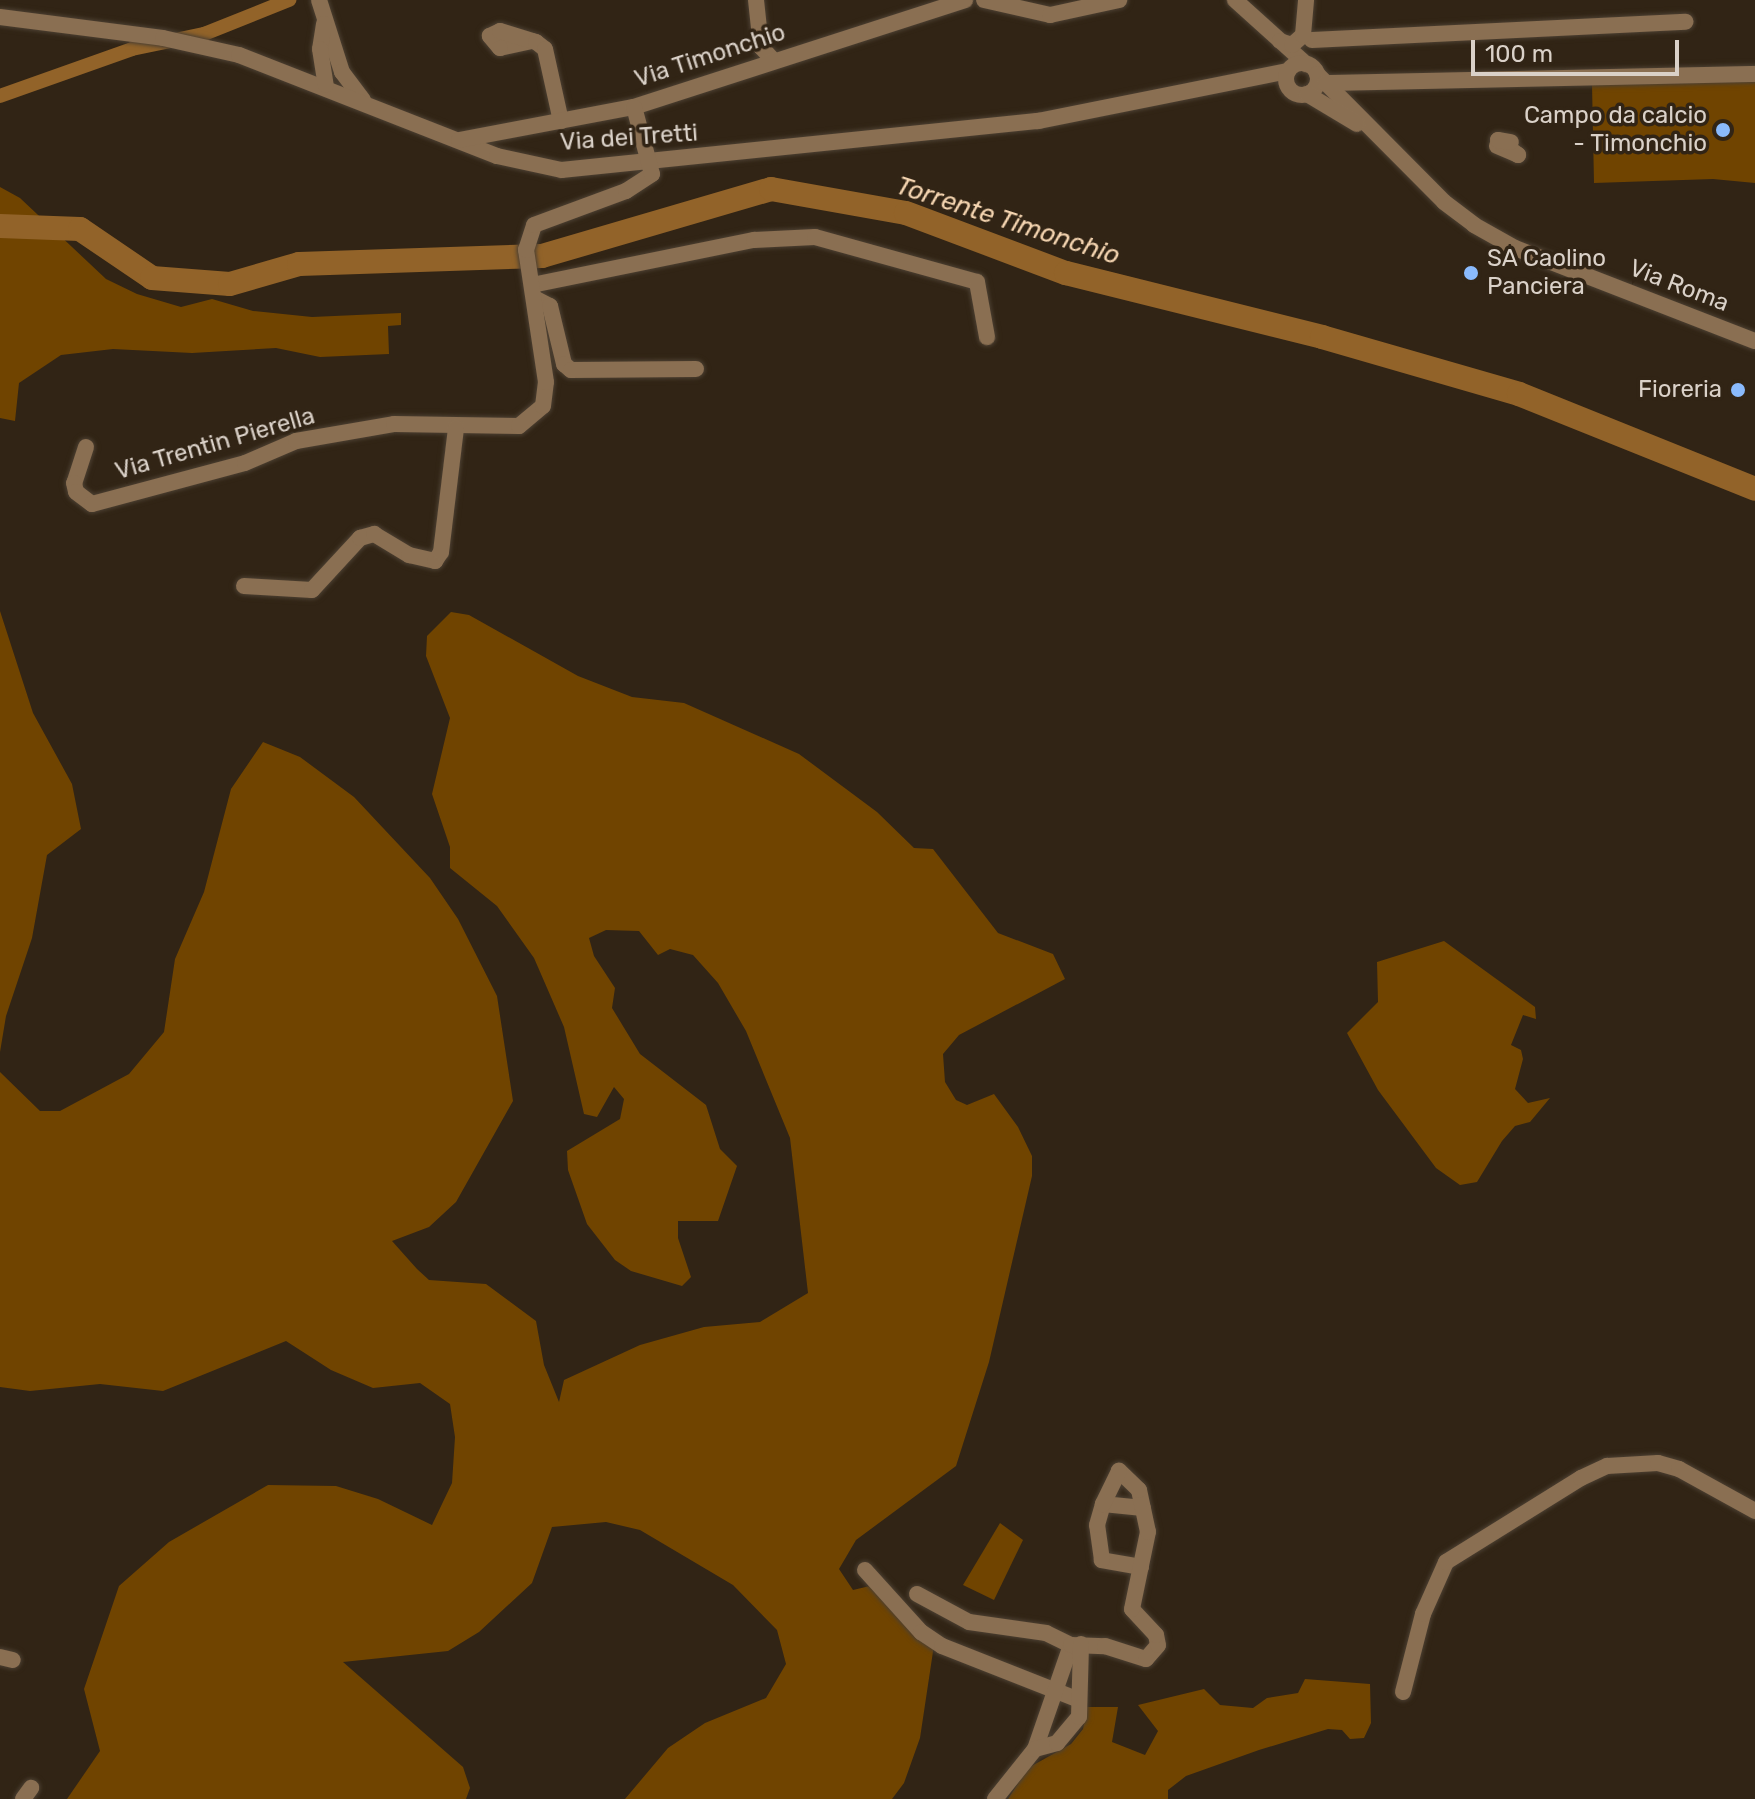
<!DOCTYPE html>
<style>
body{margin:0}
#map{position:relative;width:1755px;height:1799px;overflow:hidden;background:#312415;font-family:Rubik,sans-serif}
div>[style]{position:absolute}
.green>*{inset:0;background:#704400}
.canal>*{height:14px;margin:-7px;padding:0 7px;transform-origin:7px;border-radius:7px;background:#926329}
.river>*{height:24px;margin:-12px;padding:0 12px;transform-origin:12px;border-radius:12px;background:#926329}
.roads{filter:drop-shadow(0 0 2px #4c4032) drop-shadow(0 0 2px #4c4032)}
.minor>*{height:16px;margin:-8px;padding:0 8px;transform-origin:8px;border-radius:8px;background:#8a6f52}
.minor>.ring{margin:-8px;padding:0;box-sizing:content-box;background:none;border:16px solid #8a6f52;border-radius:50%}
.dots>*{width:22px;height:22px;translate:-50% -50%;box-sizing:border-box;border:4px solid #312415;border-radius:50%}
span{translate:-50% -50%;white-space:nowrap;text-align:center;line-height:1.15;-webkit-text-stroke:7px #312415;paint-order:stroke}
.street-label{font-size:24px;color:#dad1c8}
.poi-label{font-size:24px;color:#dad1c8}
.right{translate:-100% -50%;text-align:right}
.left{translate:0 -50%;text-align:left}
.water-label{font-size:26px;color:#f4d4b0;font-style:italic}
.scale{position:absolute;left:1471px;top:40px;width:208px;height:36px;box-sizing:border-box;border:4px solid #dad1c8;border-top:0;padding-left:10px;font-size:24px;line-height:28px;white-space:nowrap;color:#dad1c8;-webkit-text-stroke:6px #312415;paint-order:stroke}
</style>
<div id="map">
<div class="green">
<i style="clip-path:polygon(1755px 80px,1755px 183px,1713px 179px,1594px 183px,1592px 85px)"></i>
<i style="clip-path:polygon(0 187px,20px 198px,106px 279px,137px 294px,181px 307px,212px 299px,253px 311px,312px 317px,401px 313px,401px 325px,388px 326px,389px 354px,320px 357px,276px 348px,192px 353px,113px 349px,61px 355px,19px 383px,15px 421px,0 418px)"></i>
<i style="clip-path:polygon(0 611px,33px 713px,72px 784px,81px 829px,47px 855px,32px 938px,6px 1016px,0 1052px)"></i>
<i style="clip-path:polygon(451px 612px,469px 615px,578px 676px,632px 697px,684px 703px,799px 754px,877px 812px,914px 848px,933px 849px,998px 933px,1053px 954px,1065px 979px,959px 1035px,943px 1054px,945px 1082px,956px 1100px,967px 1105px,994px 1094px,1018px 1127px,1032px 1156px,1032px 1176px,989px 1362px,956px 1466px,856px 1540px,839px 1569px,853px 1590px,874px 1585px,934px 1645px,920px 1738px,904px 1783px,892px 1799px,625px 1799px,668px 1748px,705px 1723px,766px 1698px,786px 1664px,777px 1630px,733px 1585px,640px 1530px,606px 1522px,552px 1527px,532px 1583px,479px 1632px,448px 1651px,343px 1662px,463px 1767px,470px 1788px,466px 1799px,67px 1799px,100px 1751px,84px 1689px,119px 1586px,169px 1542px,268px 1485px,336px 1486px,378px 1499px,432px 1525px,452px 1483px,455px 1437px,450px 1404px,420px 1383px,373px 1388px,331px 1370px,286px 1341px,163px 1391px,100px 1384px,30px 1391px,0 1387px,0 1072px,40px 1111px,60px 1111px,129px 1074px,164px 1032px,175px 959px,204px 892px,231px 789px,263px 742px,300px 757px,354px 797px,430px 878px,458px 919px,497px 996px,513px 1101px,456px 1202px,429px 1227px,392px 1241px,417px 1269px,429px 1280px,486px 1284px,536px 1321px,544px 1365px,559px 1402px,564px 1380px,640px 1345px,704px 1327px,760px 1322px,808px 1293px,790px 1138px,746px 1031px,718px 983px,693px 955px,670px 949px,658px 955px,639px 931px,606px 930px,589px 938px,594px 956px,615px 988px,612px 1008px,640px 1054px,706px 1105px,720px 1149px,737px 1166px,718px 1221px,678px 1221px,678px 1238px,691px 1277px,682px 1286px,631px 1271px,615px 1260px,587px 1224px,568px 1170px,567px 1151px,620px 1119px,624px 1099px,614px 1087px,597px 1117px,584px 1114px,564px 1027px,534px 958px,497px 906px,450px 868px,450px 847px,432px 794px,450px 718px,426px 656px,427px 636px)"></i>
<i style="clip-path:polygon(1444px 941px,1535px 1007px,1536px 1019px,1523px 1015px,1511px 1045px,1521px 1050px,1523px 1059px,1515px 1089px,1528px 1103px,1550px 1098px,1530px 1122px,1515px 1126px,1502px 1141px,1477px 1182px,1460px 1185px,1436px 1168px,1378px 1090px,1347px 1033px,1378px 1002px,1377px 962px)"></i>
<i style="clip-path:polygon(1000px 1523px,1023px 1540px,994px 1600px,963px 1585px)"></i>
<i style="clip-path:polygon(1305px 1679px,1370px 1684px,1371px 1723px,1364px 1738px,1350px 1739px,1342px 1730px,1328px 1729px,1259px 1750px,1186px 1776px,1168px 1790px,1168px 1799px,1008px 1799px,1028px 1768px,1071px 1744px,1083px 1729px,1087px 1707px,1118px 1707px,1112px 1742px,1145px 1755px,1158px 1731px,1138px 1705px,1204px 1689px,1220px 1705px,1253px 1708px,1267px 1698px,1298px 1693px)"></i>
</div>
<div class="canal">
<i style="left:0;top:96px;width:140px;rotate:-19.6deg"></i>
<i style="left:132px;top:49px;width:74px;rotate:-11.8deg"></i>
<i style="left:204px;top:34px;width:92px;rotate:-21.8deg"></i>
</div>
<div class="river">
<i style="left:0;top:226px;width:80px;rotate:2.1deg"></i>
<i style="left:80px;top:229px;width:87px;rotate:34.2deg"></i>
<i style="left:152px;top:278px;width:78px;rotate:4.4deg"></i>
<i style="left:230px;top:284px;width:72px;rotate:-16.2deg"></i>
<i style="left:299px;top:264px;width:243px;rotate:-1.9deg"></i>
<i style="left:542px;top:256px;width:239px;rotate:-16.3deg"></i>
<i style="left:771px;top:189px;width:137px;rotate:10.1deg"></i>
<i style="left:906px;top:213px;width:171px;rotate:20.6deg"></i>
<i style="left:1066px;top:273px;width:264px;rotate:14deg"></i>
<i style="left:1322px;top:337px;width:205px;rotate:16.1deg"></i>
<i style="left:1519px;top:394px;width:254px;rotate:21.9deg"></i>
</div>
<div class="roads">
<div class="minor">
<i style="left:319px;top:0;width:76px;rotate:72.3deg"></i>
<i style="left:342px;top:72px;width:35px;rotate:53deg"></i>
<i style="left:756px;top:0;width:47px;rotate:83.9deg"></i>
<i style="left:761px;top:47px;width:19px;rotate:47deg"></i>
<i style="left:984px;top:0;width:68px;rotate:12.8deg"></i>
<i style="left:1050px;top:15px;width:71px;rotate:-12.3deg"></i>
<i style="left:1235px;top:0;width:96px;rotate:42deg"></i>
<i style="left:0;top:17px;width:164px;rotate:7.3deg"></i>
<i style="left:163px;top:38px;width:78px;rotate:12.6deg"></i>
<i style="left:239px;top:55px;width:277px;rotate:21.4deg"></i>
<i style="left:497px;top:156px;width:66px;rotate:12.2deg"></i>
<i style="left:562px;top:170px;width:479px;rotate:-5.9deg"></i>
<i style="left:1038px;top:121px;width:255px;rotate:-11.3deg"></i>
<i style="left:324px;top:24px;width:25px;rotate:99deg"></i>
<i style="left:320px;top:49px;width:36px;rotate:81deg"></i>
<i style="left:1312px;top:40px;width:374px;rotate:-2.8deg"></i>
<i style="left:532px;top:41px;width:33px;rotate:168deg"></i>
<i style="left:500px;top:48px;width:16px;rotate:-130deg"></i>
<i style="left:490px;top:36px;width:11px;rotate:-27deg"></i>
<i style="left:500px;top:31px;width:38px;rotate:17deg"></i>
<i style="left:536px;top:42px;width:11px;rotate:38deg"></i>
<i style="left:545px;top:49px;width:74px;rotate:77.5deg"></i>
<i style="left:1280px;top:41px;width:13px;rotate:18deg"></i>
<i style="left:1292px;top:45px;width:15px;rotate:-42deg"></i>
<i style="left:1303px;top:35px;width:35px;rotate:-85deg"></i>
<i class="ring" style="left:1286px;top:63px;width:16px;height:16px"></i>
<i style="left:1317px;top:74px;width:180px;rotate:45.2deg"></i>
<i style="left:1444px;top:202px;width:38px;rotate:37deg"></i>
<i style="left:1474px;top:225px;width:47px;rotate:29.3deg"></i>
<i style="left:1515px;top:248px;width:257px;rotate:21.2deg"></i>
<i style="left:1326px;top:83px;width:429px;rotate:-1.2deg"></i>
<i style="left:1307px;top:94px;width:58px;rotate:31deg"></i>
<i style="left:459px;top:140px;width:178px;rotate:-10.7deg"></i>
<i style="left:634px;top:107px;width:348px;rotate:-17.9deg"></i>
<i style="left:1497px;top:146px;width:23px;rotate:23deg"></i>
<i style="left:1518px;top:155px;width:25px;rotate:-143deg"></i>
<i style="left:1498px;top:140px;width:13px;rotate:9deg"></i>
<i style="left:532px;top:285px;width:227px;rotate:-11.5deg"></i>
<i style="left:754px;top:240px;width:61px;rotate:-2.8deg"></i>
<i style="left:815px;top:237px;width:168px;rotate:15.5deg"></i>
<i style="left:977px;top:282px;width:56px;rotate:79.7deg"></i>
<i style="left:534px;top:298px;width:18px;rotate:27deg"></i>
<i style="left:550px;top:306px;width:60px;rotate:76.4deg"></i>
<i style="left:564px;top:364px;width:9px;rotate:41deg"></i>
<i style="left:571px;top:370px;width:125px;rotate:-0.5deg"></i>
<i style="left:86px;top:447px;width:38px;rotate:108deg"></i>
<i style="left:74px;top:483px;width:9px;rotate:77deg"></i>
<i style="left:76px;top:492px;width:20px;rotate:37deg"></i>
<i style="left:92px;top:504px;width:158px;rotate:-15deg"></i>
<i style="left:245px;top:463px;width:56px;rotate:-23.3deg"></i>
<i style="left:296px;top:441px;width:99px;rotate:-9.8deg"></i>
<i style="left:394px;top:424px;width:125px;rotate:0.9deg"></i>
<i style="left:519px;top:426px;width:31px;rotate:-40deg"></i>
<i style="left:543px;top:406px;width:24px;rotate:-83deg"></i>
<i style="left:546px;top:382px;width:134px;rotate:-98.6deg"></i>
<i style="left:526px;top:250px;width:26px;rotate:-72deg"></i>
<i style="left:534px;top:225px;width:98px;rotate:-20.3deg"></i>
<i style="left:626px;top:191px;width:31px;rotate:-33deg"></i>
<i style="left:652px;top:174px;width:69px;rotate:-105deg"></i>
<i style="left:244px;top:586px;width:68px;rotate:3.4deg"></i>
<i style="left:312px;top:590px;width:71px;rotate:-47.3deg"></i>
<i style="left:360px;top:538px;width:15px;rotate:-16deg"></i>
<i style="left:374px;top:534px;width:41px;rotate:31deg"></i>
<i style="left:409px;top:555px;width:27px;rotate:13deg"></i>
<i style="left:435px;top:561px;width:11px;rotate:-56deg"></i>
<i style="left:441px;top:552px;width:125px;rotate:-83.1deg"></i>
<i style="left:1141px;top:1567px;width:40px;rotate:-170deg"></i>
<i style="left:1102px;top:1560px;width:35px;rotate:-98deg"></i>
<i style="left:1097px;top:1525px;width:22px;rotate:-74deg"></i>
<i style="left:1103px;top:1504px;width:40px;rotate:5.7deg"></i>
<i style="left:865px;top:1570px;width:84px;rotate:47.9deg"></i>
<i style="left:921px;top:1632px;width:25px;rotate:34deg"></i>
<i style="left:942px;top:1646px;width:147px;rotate:21.5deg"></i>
<i style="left:917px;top:1594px;width:59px;rotate:28.3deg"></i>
<i style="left:969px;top:1622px;width:78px;rotate:8.1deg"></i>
<i style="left:1046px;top:1633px;width:28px;rotate:26deg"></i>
<i style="left:0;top:1657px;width:13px;rotate:13deg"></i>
<i style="left:1403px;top:1692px;width:81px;rotate:-75.6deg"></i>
<i style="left:1423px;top:1614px;width:57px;rotate:-66.1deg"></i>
<i style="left:1446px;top:1562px;width:159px;rotate:-31.9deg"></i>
<i style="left:1581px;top:1478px;width:29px;rotate:-25deg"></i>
<i style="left:1607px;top:1466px;width:51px;rotate:-3.4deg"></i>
<i style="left:1658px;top:1463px;width:22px;rotate:16deg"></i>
<i style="left:1679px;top:1469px;width:87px;rotate:28.9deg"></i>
<i style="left:1035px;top:1749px;width:110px;rotate:-70.9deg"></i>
<i style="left:1071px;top:1645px;width:34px;rotate:2deg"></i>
<i style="left:1105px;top:1646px;width:43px;rotate:17.6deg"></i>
<i style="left:1146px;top:1659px;width:18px;rotate:-49deg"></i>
<i style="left:1158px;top:1645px;width:10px;rotate:-101deg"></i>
<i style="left:1156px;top:1635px;width:35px;rotate:-133deg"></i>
<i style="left:1132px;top:1609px;width:79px;rotate:-78.3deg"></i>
<i style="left:1148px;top:1532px;width:43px;rotate:-102.1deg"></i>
<i style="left:1139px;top:1490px;width:28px;rotate:-136deg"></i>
<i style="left:1119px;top:1471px;width:37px;rotate:116deg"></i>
<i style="left:23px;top:1799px;width:14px;rotate:-54deg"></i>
<i style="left:995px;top:1799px;width:64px;rotate:-51.3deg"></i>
<i style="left:1035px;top:1749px;width:23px;rotate:-15deg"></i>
<i style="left:1057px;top:1743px;width:34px;rotate:-50deg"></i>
<i style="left:1079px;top:1717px;width:73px;rotate:-88.4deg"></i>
</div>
</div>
<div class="dots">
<i style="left:1723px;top:130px;background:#8abafc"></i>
<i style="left:1471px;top:273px;background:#8abafc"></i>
<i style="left:1738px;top:390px;background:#8abafc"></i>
</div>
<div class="street-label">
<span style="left:710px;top:56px;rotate:-18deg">Via Timonchio</span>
<span style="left:629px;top:138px;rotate:-4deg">Via dei Tretti</span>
<span style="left:1679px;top:286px;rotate:21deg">Via Roma</span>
<span style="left:215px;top:444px;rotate:-16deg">Via Trentin Pierella</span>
</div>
<div class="poi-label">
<span class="right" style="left:1707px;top:130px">Campo da calcio<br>- Timonchio</span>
<span class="left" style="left:1487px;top:273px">SA Caolino<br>Panciera</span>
<span class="right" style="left:1722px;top:390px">Fioreria</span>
</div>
<div class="water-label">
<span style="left:1008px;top:221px;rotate:18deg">Torrente Timonchio</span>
</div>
<div class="scale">100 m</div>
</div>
